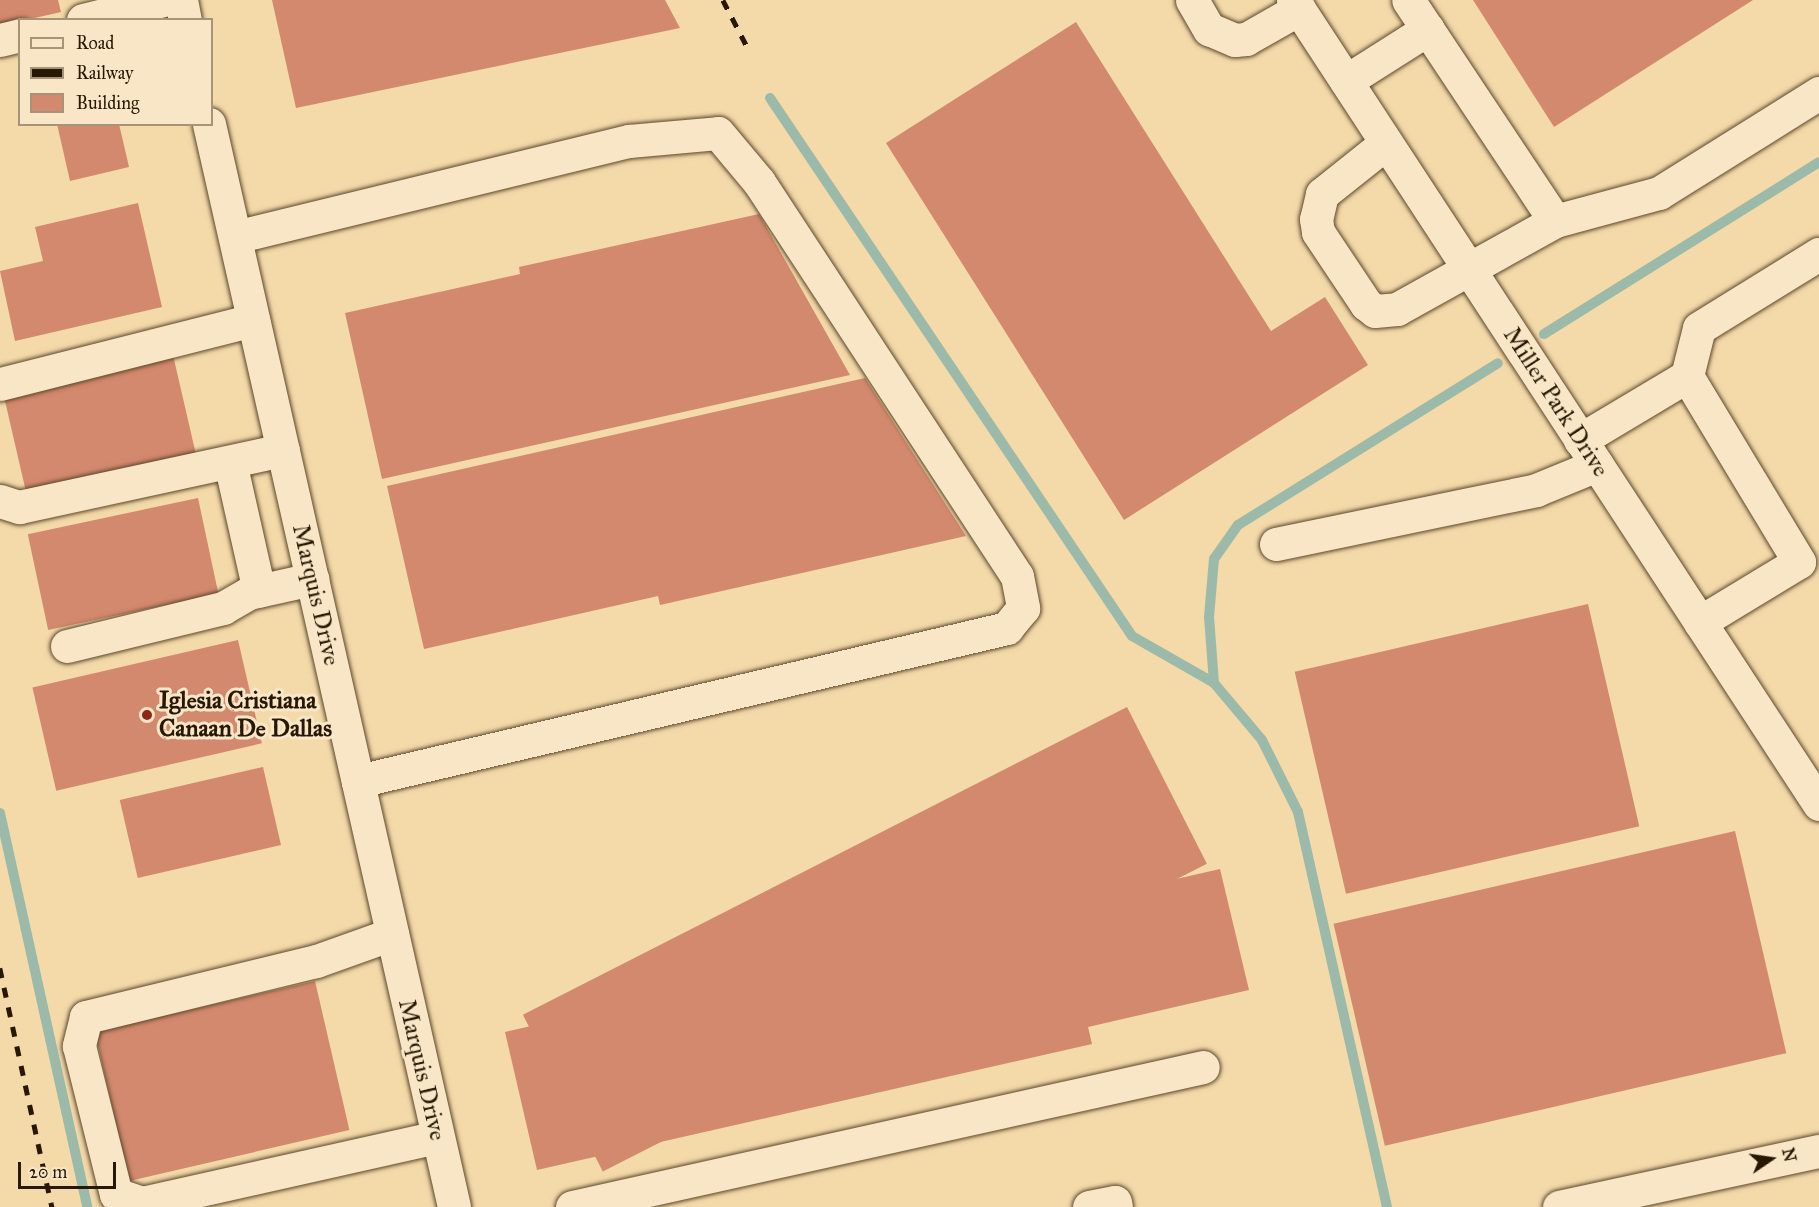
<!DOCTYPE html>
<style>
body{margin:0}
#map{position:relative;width:1819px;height:1207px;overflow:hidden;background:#f4d9a9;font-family:"IM FELL Great Primer",serif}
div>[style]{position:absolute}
.stream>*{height:10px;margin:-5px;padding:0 5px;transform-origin:5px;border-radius:5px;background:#9cbaaa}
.building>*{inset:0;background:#d3896d;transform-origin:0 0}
.roads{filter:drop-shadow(0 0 2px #5c482b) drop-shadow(0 0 2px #5c482b)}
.minor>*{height:33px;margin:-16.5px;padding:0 16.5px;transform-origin:16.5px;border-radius:16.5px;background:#f8e6c7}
.rail>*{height:4.5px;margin-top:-2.25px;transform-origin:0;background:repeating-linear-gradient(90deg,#291801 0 10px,transparent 0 20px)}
.dots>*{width:16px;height:16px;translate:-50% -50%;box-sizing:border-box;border:3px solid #f8e6c7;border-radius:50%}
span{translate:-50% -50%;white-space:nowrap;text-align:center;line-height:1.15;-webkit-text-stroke:6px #f8e6c7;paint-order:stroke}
.street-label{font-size:24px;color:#291801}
.poi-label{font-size:24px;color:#291801;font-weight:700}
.left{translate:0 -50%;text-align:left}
.legend{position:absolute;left:18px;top:18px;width:195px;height:108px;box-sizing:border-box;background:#f8e6c7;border:2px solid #a59478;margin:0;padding:8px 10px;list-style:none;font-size:18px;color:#291801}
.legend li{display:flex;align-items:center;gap:12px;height:30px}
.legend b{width:30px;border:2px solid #a59478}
.north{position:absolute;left:1741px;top:1129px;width:60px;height:60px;-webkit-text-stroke:4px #f8e6c7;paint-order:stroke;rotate:77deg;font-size:16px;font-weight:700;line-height:24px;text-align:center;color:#291801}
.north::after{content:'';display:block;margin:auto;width:21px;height:27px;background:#291801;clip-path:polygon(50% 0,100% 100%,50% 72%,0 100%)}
.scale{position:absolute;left:18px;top:1162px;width:98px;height:27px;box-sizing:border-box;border:3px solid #291801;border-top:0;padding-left:8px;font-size:18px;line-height:21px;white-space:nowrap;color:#291801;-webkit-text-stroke:4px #f8e6c7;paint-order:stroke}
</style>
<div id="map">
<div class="stream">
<i style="left:770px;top:98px;width:648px;rotate:56.06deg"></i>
<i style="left:1132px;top:636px;width:95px;rotate:29.8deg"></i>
<i style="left:1544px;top:334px;width:324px;rotate:-32deg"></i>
<i style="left:0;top:813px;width:403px;rotate:77.5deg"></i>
<i style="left:1387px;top:1207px;width:405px;rotate:-102.7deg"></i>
<i style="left:1298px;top:812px;width:80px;rotate:-116.6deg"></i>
<i style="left:1262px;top:740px;width:75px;rotate:-130.1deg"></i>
<i style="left:1214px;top:683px;width:66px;rotate:-94.3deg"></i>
<i style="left:1209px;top:617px;width:58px;rotate:-85.1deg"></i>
<i style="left:1214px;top:559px;width:42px;rotate:-54.8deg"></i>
<i style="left:1238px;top:525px;width:306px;rotate:-31.9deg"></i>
</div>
<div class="building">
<i style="clip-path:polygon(0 0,58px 0,61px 12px,0 26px)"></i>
<i style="clip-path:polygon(272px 0,665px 0,680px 28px,296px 108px)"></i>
<i style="clip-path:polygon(1473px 0,1753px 0,1554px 127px)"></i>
<i style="clip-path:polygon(1076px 22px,1271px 331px,1325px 297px,1368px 365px,1124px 520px,886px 143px)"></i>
<i style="clip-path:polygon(57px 124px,119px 124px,129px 167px,70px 181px)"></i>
<i style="clip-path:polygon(138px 203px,162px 307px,15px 341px,0 271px,43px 261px,35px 227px)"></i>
<i style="clip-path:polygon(759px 214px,850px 375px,382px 479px,345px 313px,520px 274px,519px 267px)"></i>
<i style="left:173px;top:355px;width:106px;height:174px;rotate:77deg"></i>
<i style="clip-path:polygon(865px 378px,966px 536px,660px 605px,658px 596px,424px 649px,387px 486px)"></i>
<i style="left:198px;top:498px;width:98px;height:174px;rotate:78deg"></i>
<i style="left:1588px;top:604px;width:228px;height:301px;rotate:77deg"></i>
<i style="left:238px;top:640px;width:106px;height:211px;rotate:77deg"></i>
<i style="left:1127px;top:707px;width:176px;height:678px;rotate:63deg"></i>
<i style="left:263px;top:767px;width:80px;height:147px;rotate:77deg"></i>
<i style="left:1735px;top:831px;width:228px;height:412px;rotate:77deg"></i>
<i style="clip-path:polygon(1220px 869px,1249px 990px,1088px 1027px,1092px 1044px,537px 1170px,505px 1032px)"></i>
<i style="left:315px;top:981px;width:153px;height:226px;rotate:77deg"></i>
</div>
<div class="roads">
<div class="minor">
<i style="left:181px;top:0;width:20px;rotate:79deg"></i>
<i style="left:1192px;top:0;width:34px;rotate:60deg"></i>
<i style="left:1209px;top:29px;width:28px;rotate:23deg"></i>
<i style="left:1235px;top:40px;width:11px;rotate:-5deg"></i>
<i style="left:1246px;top:39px;width:61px;rotate:-29.5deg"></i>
<i style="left:1293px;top:0;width:961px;rotate:56.81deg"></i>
<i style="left:83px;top:20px;width:82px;rotate:-14deg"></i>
<i style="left:0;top:40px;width:21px;rotate:-14deg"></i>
<i style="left:1346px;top:81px;width:97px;rotate:-32.4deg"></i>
<i style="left:209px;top:124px;width:1110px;rotate:77.25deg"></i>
<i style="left:1386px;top:143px;width:82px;rotate:141.4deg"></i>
<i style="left:1322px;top:194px;width:26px;rotate:103deg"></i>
<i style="left:1316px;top:219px;width:13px;rotate:81deg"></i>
<i style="left:1318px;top:232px;width:87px;rotate:56.3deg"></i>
<i style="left:1366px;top:304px;width:11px;rotate:38deg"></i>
<i style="left:1375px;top:311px;width:22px;rotate:-5deg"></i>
<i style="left:1397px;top:309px;width:181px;rotate:-29.1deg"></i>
<i style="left:1555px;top:221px;width:265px;rotate:-123.6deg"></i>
<i style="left:1555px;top:221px;width:108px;rotate:-15.1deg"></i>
<i style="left:1659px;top:193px;width:189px;rotate:-32deg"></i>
<i style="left:235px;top:237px;width:406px;rotate:-13.7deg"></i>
<i style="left:629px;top:141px;width:89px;rotate:-5.1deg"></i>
<i style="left:718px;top:133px;width:64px;rotate:50.1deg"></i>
<i style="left:759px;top:182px;width:471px;rotate:56.8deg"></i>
<i style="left:1017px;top:576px;width:33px;rotate:79deg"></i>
<i style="left:1023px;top:608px;width:26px;rotate:129deg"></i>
<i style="left:1007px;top:628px;width:667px;rotate:166.73deg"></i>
<i style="left:1687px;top:376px;width:217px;rotate:58.9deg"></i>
<i style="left:1799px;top:562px;width:116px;rotate:148.8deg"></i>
<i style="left:0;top:384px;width:261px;rotate:-14.2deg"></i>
<i style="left:1580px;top:440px;width:125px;rotate:-30.9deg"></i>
<i style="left:1687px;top:376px;width:49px;rotate:-76deg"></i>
<i style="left:1699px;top:328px;width:141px;rotate:-31.7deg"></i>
<i style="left:230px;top:462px;width:132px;rotate:77.3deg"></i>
<i style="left:0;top:501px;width:20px;rotate:18deg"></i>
<i style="left:19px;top:507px;width:270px;rotate:-12.2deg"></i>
<i style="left:1276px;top:544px;width:266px;rotate:-11.7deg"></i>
<i style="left:1536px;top:490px;width:66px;rotate:-22.3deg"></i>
<i style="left:67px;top:646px;width:161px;rotate:-13.7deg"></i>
<i style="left:223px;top:608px;width:30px;rotate:-30deg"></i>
<i style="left:249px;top:593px;width:65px;rotate:-12.5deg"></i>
<i style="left:392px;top:934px;width:81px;rotate:160.4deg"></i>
<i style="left:316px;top:961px;width:237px;rotate:166.3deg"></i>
<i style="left:86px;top:1017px;width:30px;rotate:104deg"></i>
<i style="left:79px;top:1046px;width:153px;rotate:76deg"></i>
<i style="left:116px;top:1194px;width:28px;rotate:19deg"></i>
<i style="left:142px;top:1203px;width:302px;rotate:-12.6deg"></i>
<i style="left:572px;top:1207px;width:646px;rotate:-12.51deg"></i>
<i style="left:1089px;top:1207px;width:26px;rotate:-11deg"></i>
<i style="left:1115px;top:1202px;width:5px;rotate:79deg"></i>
<i style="left:1559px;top:1207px;width:266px;rotate:-12.2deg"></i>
</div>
</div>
<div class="rail">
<i style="left:723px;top:0;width:59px;rotate:62.6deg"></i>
<i style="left:0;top:968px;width:245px;rotate:77.7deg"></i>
</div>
<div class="dots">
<i style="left:147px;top:715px;background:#8f2418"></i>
</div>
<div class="street-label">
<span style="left:1556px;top:402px;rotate:57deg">Miller Park Drive</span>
<span style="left:316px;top:595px;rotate:77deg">Marquis Drive</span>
<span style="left:422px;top:1070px;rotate:77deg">Marquis Drive</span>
</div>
<div class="poi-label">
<span class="left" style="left:159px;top:715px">Iglesia Cristiana<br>Canaan De Dallas</span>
</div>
<ul class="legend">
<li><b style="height:8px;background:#f8e6c7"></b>Road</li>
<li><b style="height:8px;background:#291801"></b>Railway</li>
<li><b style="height:16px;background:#d3896d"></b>Building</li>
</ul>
<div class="north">N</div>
<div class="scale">20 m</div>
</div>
